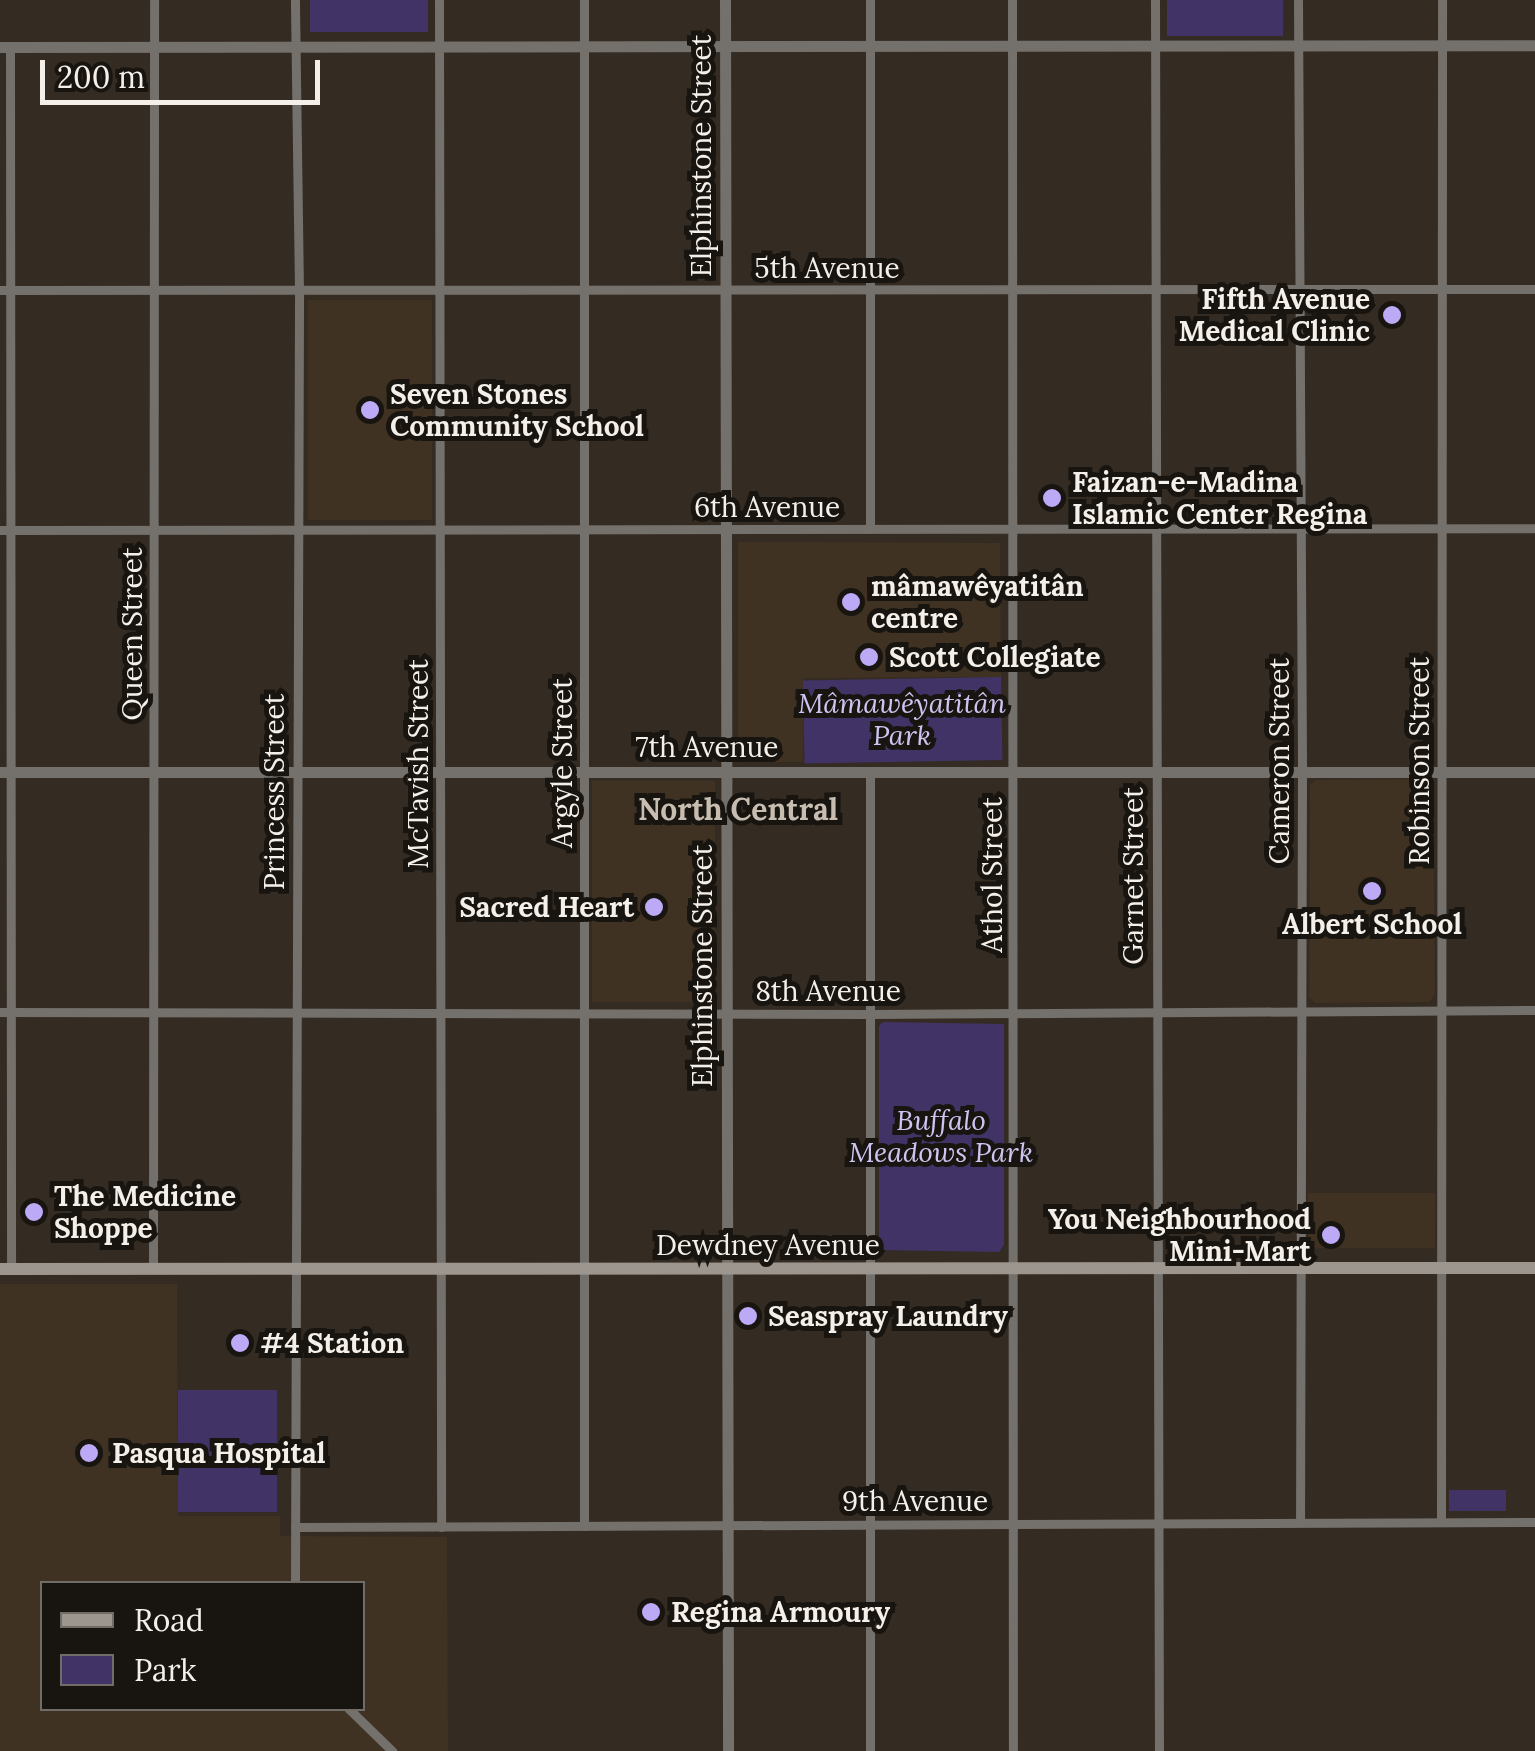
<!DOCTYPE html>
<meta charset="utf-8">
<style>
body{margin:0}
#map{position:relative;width:1535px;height:1751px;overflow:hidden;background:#342b22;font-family:Lora,serif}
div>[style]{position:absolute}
.built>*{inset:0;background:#3f3223;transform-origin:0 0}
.green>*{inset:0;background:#413366;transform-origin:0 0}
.minor>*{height:9px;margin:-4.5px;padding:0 4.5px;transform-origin:4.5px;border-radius:4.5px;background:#74706b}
.tertiary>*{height:11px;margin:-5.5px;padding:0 5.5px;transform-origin:5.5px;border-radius:5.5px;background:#74706b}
.secondary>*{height:12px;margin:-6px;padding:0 6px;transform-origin:6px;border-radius:6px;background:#9d968e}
.dots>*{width:28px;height:28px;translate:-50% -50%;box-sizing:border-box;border:5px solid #181510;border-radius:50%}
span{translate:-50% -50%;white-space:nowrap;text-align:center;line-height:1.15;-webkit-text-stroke:10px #181510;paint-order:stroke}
.street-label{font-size:28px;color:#f5efe9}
.poi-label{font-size:28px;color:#f5efe9;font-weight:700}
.right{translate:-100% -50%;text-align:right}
.left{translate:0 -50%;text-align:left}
.park-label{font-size:28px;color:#cec4f1;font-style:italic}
.neighbourhood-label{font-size:30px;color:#c8bdb1;font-weight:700}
.legend{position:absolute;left:40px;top:1581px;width:325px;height:130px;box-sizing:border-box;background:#181510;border:2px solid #706c67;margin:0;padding:12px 18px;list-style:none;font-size:30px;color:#f5efe9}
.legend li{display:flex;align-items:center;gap:20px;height:50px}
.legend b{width:50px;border:2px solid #706c67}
.scale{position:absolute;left:40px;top:60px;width:280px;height:45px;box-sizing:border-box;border:5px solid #f5efe9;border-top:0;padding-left:12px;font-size:30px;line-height:35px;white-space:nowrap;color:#f5efe9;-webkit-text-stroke:8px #181510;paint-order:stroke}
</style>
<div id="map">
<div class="built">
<i style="left:308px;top:300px;width:124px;height:220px"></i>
<i style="clip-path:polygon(738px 542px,1000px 543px,1001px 677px,804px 678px,803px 762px,738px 762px)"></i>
<i style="clip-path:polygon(1424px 779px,1433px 786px,1435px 995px,1429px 1002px,1315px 1003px,1309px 997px,1310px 785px,1316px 780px)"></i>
<i style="left:592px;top:781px;width:123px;height:221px"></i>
<i style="left:1308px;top:1193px;width:127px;height:55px"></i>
<i style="clip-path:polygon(evenodd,0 1284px,177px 1284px,178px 1516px,280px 1516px,280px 1536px,447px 1537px,448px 1751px,0 1751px,0 1284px,42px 1584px,362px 1584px,362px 1708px,42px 1708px,42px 1584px)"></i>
</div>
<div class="green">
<i style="left:310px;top:0;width:118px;height:32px"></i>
<i style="left:1167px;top:0;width:116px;height:36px"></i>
<i style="left:1001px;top:677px;width:83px;height:198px;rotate:89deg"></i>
<i style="clip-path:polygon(883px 1022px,1004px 1024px,1004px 1245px,999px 1252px,879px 1250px,879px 1026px)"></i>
<i style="left:178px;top:1390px;width:99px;height:122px"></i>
<i style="left:1449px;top:1490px;width:57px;height:21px"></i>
</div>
<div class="minor">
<i style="left:439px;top:0;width:1527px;rotate:89.92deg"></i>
<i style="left:870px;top:0;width:529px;rotate:90deg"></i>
<i style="left:1012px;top:0;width:1751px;rotate:89.97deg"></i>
<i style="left:1155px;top:0;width:1751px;rotate:89.87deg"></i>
<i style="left:1298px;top:0;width:771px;rotate:89.7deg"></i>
<i style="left:1302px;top:771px;width:750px;rotate:90.15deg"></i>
<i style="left:10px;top:47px;width:1222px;rotate:89.95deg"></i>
<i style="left:0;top:290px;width:1535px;rotate:-0.04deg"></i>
<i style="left:0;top:530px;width:1535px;rotate:-0.07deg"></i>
<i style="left:870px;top:772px;width:979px;rotate:90deg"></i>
<i style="left:0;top:1012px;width:870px;rotate:0.13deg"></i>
<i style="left:870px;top:1014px;width:665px;rotate:-0.34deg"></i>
<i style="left:153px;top:1269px;width:1269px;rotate:-89.95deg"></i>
<i style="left:1441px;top:1522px;width:1522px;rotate:-89.96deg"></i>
<i style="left:584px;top:1526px;width:1526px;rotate:-90deg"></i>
<i style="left:295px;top:1527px;width:1240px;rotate:-0.23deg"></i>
<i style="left:295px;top:1584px;width:1293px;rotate:-89.82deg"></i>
<i style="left:299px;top:291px;width:291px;rotate:-90.8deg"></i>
<i style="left:348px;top:1708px;width:62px;rotate:44.3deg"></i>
</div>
<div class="tertiary">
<i style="left:725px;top:0;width:1751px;rotate:89.9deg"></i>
<i style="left:0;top:47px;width:1535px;rotate:-0.07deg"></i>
<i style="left:0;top:772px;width:1535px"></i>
</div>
<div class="secondary">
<i style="left:0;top:1269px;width:1535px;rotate:-0.04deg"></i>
</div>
<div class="dots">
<i style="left:1392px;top:315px;background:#bcaaf6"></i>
<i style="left:370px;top:410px;background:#bcaaf6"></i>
<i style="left:1052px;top:498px;background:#bcaaf6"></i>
<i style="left:851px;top:602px;background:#bcaaf6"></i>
<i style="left:869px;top:657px;background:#bcaaf6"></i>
<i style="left:1372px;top:891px;background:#bcaaf6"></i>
<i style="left:654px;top:907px;background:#bcaaf6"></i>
<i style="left:34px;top:1212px;background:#bcaaf6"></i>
<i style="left:1331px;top:1235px;background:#bcaaf6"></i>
<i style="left:748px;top:1316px;background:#bcaaf6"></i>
<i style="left:240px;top:1343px;background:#bcaaf6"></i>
<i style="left:89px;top:1453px;background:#bcaaf6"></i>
<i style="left:651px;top:1612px;background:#bcaaf6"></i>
</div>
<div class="street-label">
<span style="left:701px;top:156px;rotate:-90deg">Elphinstone Street</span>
<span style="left:827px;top:268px">5th Avenue</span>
<span style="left:767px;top:507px">6th Avenue</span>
<span style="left:132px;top:634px;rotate:-90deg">Queen Street</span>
<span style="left:707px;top:747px">7th Avenue</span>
<span style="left:1279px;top:761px;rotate:-90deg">Cameron Street</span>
<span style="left:1419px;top:761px;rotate:-90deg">Robinson Street</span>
<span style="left:562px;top:763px;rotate:-90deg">Argyle Street</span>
<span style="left:418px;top:764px;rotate:-90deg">McTavish Street</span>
<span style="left:274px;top:792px;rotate:-90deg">Princess Street</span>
<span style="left:992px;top:875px;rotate:-90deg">Athol Street</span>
<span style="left:1133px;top:876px;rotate:-90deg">Garnet Street</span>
<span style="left:702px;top:966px;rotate:-90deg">Elphinstone Street</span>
<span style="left:828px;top:991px">8th Avenue</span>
<span style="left:768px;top:1245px">Dewdney Avenue</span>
<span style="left:915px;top:1501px">9th Avenue</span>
</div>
<div class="poi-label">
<span class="right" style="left:1370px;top:315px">Fifth Avenue<br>Medical Clinic</span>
<span class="left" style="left:390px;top:410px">Seven Stones<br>Community School</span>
<span class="left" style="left:1072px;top:498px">Faizan-e-Madina<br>Islamic Center Regina</span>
<span class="left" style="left:871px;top:602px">mâmawêyatitân<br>centre</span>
<span class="left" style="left:889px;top:657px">Scott Collegiate</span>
<span class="right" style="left:634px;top:907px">Sacred Heart</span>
<span style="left:1372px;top:924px">Albert School</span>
<span class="left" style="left:54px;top:1212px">The Medicine<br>Shoppe</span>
<span class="right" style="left:1311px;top:1235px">You Neighbourhood<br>Mini-Mart</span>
<span class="left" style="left:768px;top:1316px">Seaspray Laundry</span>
<span class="left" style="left:260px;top:1343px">#4 Station</span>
<span class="left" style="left:112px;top:1453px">Pasqua Hospital</span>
<span class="left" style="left:671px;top:1612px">Regina Armoury</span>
</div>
<div class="park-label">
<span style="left:902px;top:719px">Mâmawêyatitân<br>Park</span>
<span style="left:941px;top:1136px">Buffalo<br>Meadows Park</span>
</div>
<div class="neighbourhood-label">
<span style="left:738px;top:809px">North Central</span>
</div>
<ul class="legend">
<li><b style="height:12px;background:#9d968e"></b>Road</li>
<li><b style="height:28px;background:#413366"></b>Park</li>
</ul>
<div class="scale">200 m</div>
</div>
